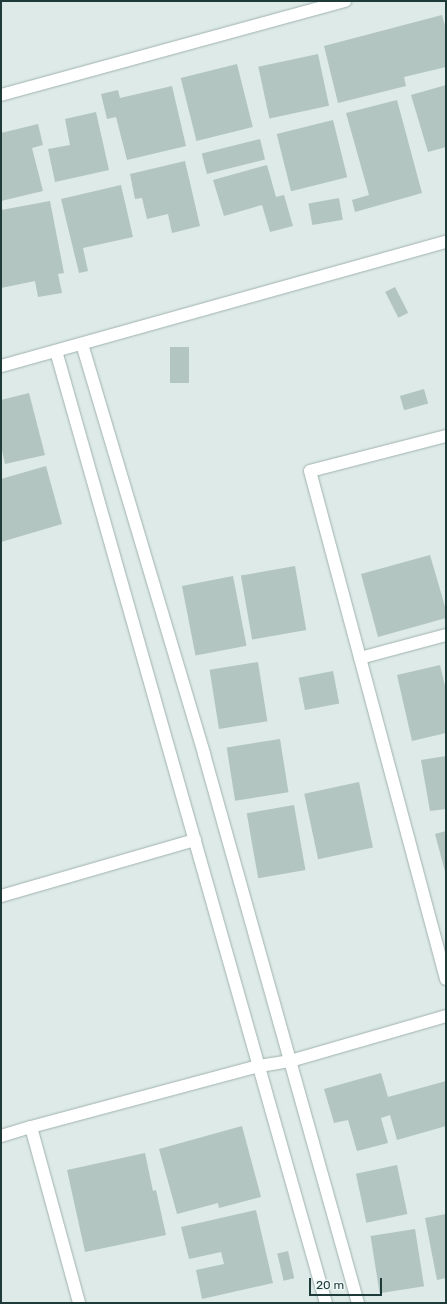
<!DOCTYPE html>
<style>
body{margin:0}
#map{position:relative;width:447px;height:1304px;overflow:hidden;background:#ddeae7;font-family:Rubik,sans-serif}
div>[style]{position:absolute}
.building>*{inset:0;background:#b2c5c1;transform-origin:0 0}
.roads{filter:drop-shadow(0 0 1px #a0b2af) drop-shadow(0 0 1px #a0b2af)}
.street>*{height:12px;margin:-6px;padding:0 6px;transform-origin:6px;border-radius:6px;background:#fff}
span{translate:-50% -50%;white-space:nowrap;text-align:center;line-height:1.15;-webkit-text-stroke:3.5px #edf7f4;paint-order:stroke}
.frame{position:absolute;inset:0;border:2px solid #1e3a39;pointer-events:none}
.scale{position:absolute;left:309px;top:1278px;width:73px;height:18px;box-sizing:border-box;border:2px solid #1e3a39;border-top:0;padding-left:5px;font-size:12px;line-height:14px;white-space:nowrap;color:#1e3a39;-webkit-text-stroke:3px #edf7f4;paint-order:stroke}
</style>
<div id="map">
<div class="building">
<i style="clip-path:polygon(442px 15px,446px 29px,446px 67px,404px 77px,406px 86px,338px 103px,324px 46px)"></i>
<i style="left:318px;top:54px;width:53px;height:61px;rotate:78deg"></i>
<i style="left:237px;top:64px;width:65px;height:58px;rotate:76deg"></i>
<i style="clip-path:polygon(446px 85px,446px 147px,428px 152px,411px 95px)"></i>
<i style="clip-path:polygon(172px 86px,186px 146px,127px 160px,116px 117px,107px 119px,101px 94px,118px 90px,120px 98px)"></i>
<i style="clip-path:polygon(397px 100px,422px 193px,355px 212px,352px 200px,369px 195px,346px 113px)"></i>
<i style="clip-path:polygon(96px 112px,109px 170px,55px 182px,48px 149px,70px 145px,65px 119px)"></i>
<i style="left:333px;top:120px;width:59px;height:58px;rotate:76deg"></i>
<i style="clip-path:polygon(38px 124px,43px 145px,32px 148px,43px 191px,1px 201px,1px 133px)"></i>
<i style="left:260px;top:139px;width:21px;height:60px;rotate:76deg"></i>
<i style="clip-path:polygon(185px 161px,200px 226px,172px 233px,168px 214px,147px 219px,142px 198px,135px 199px,130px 174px)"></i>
<i style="clip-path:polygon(267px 165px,276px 197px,284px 195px,293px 226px,270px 232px,262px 205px,224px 216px,213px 180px)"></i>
<i style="clip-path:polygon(121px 185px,133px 237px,83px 248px,88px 271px,79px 273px,61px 199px)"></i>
<i style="left:339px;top:198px;width:22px;height:31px;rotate:80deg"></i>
<i style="clip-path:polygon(50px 201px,64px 273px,58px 274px,62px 293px,38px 297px,35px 281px,1px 288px,1px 210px)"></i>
<i style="left:395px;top:287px;width:29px;height:11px;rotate:63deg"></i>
<i style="left:170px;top:347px;width:19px;height:36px"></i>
<i style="left:424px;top:389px;width:15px;height:25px;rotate:74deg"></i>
<i style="clip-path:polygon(29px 393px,45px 455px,5px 464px,1px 446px,1px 400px)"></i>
<i style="clip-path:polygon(46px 466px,62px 524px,1px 542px,1px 479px)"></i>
<i style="clip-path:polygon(430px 555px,446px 610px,446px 618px,378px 637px,361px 574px)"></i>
<i style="left:295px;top:566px;width:65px;height:55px;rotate:80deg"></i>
<i style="left:233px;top:576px;width:71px;height:52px;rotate:79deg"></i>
<i style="left:258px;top:662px;width:60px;height:49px;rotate:81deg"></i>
<i style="clip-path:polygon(440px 665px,446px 690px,446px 733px,412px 741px,397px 675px)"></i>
<i style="left:333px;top:671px;width:33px;height:35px;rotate:79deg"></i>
<i style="left:280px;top:739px;width:54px;height:54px;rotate:81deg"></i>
<i style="clip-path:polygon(446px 756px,446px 809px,430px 811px,421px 760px)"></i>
<i style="left:359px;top:782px;width:67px;height:56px;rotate:78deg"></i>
<i style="left:294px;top:805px;width:66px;height:48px;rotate:80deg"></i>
<i style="clip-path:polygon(446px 831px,446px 875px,435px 834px)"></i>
<i style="clip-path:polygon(381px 1073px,388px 1097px,446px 1081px,446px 1126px,397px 1140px,390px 1115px,381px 1118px,388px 1143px,357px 1151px,348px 1120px,334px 1123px,324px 1089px)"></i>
<i style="clip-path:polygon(242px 1126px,261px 1197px,219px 1208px,218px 1203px,177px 1214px,159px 1149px)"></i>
<i style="clip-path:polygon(145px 1153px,153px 1191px,156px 1190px,166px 1235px,85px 1252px,67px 1170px)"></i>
<i style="left:397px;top:1165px;width:50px;height:42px;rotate:78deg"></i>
<i style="clip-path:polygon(256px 1210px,273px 1283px,202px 1299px,196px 1270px,224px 1264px,221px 1252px,189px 1259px,181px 1227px)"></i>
<i style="clip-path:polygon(446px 1214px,446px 1278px,437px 1280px,425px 1218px)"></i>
<i style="left:415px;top:1229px;width:58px;height:45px;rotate:81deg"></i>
<i style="left:288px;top:1251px;width:28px;height:11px;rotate:77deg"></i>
</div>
<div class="roads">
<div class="street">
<i style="left:1px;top:95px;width:357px;rotate:-15.3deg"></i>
<i style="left:82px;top:344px;width:428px;rotate:73.4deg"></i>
<i style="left:204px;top:754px;width:570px;rotate:74.33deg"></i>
<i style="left:56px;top:351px;width:990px;rotate:74.17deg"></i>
<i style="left:1px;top:366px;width:462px;rotate:-15.6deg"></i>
<i style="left:446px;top:436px;width:140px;rotate:165.6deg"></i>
<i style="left:310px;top:471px;width:526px;rotate:75.01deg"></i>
<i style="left:360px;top:658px;width:89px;rotate:-15deg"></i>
<i style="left:1px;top:896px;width:202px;rotate:-16.1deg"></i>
<i style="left:31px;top:1127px;width:236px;rotate:-15deg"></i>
<i style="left:259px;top:1066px;width:31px;rotate:-9deg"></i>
<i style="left:290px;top:1061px;width:162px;rotate:-16.1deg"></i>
<i style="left:1px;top:1136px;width:31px;rotate:-17deg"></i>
<i style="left:31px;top:1127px;width:182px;rotate:74.7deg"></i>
</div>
</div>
<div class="frame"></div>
<div class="scale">20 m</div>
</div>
